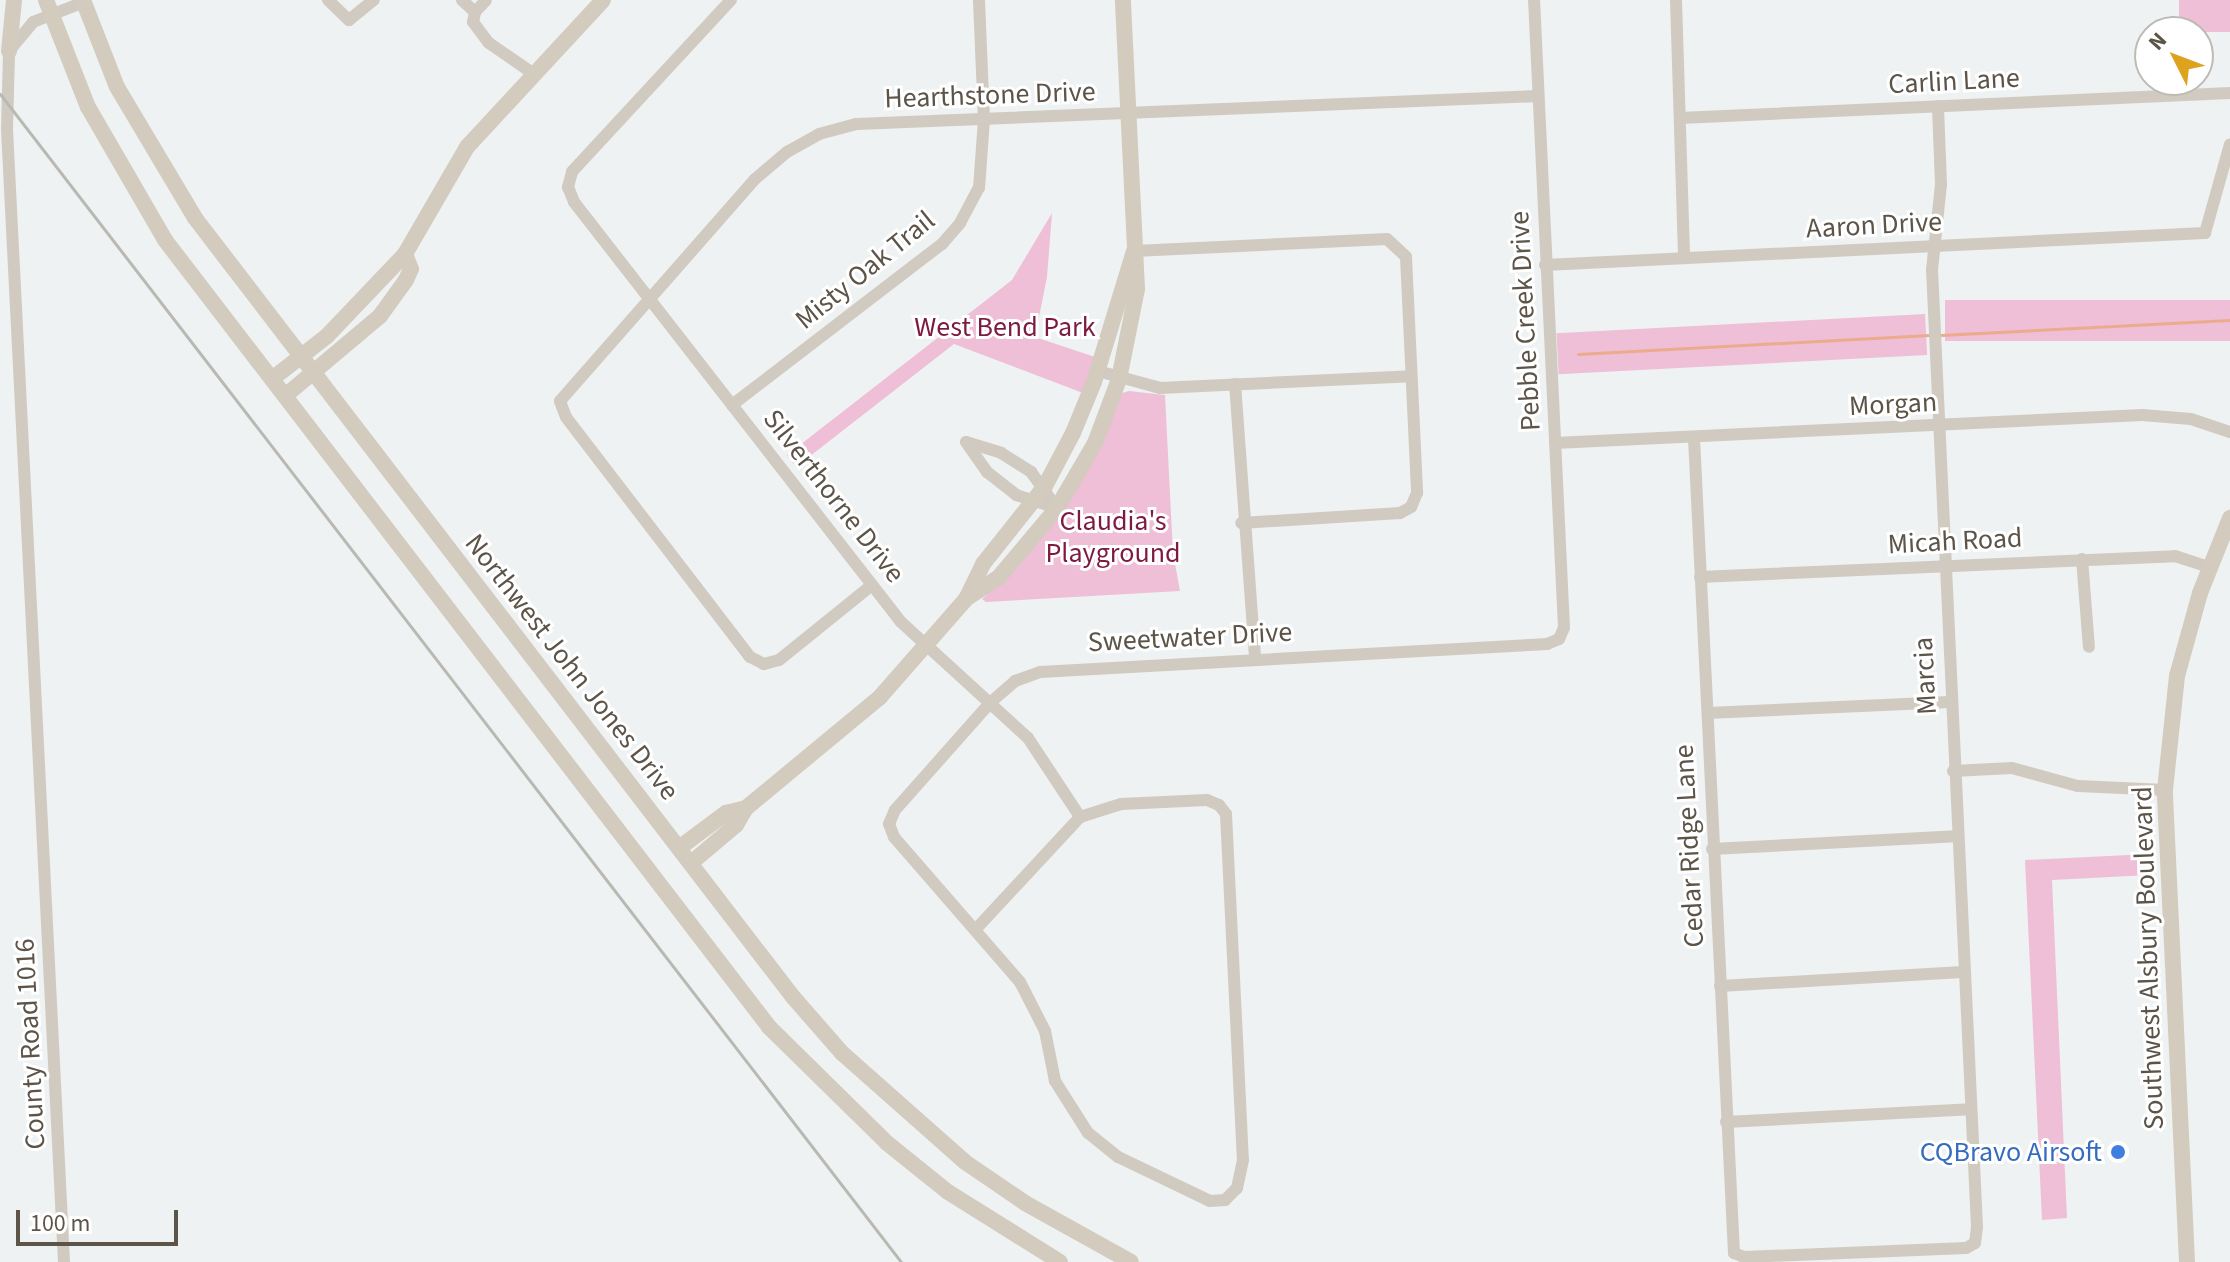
<!DOCTYPE html>
<style>
body{margin:0}
#map{position:relative;width:2230px;height:1262px;overflow:hidden;background:#eff2f2;font-family:"Source Sans 3",sans-serif}
div>[style]{position:absolute}
.green>*{inset:0;background:#eebfd6;transform-origin:0 0}
.stream>*{height:3px;margin:-1.5px;padding:0 1.5px;transform-origin:1.5px;border-radius:1.5px;background:#eaac8d}
.street>*{height:12px;margin:-6px;padding:0 6px;transform-origin:6px;border-radius:6px;background:#d1cac0}
.secondary>*{height:16px;margin:-8px;padding:0 8px;transform-origin:8px;border-radius:8px;background:#d3cbbe}
.rail>*{height:3px;margin:-1.5px;padding:0 1.5px;transform-origin:1.5px;border-radius:1.5px;background:#b9b8b2}
.dots>*{width:22px;height:22px;translate:-50% -50%;box-sizing:border-box;border:4px solid #fff;border-radius:50%}
span{translate:-50% -50%;white-space:nowrap;text-align:center;line-height:1.15;-webkit-text-stroke:6px #fff;paint-order:stroke}
.street-label{font-size:28px;color:#5c5448}
.park-label{font-size:28px;color:#7d1a3f}
.shop-label{font-size:28px;color:#366cbe}
.right{translate:-100% -50%;text-align:right}
.north{position:absolute;left:2134px;top:16px;width:80px;height:80px;box-sizing:border-box;background:#fff;border:2px solid #bebbb6;border-radius:50%;rotate:312deg;font-size:22px;font-weight:700;line-height:32px;text-align:center;color:#5c5448}
.north::after{content:'';display:block;margin:auto;width:28px;height:36px;background:#dda21e;clip-path:polygon(50% 0,100% 100%,50% 72%,0 100%)}
.scale{position:absolute;left:16px;top:1210px;width:162px;height:36px;box-sizing:border-box;border:4px solid #5c5448;border-top:0;padding-left:10px;font-size:24px;line-height:28px;white-space:nowrap;color:#5c5448;-webkit-text-stroke:6px #fff;paint-order:stroke}
</style>
<div id="map">
<div class="green">
<i style="left:2179px;top:0;width:51px;height:32px"></i>
<i style="clip-path:polygon(1052px 213px,1047px 277px,1035px 337px,1095px 357px,1083px 393px,954px 344px,796px 467px,787px 455px,1012px 280px)"></i>
<i style="left:2230px;top:300px;width:41px;height:285px;rotate:90deg"></i>
<i style="left:1925px;top:314px;width:41px;height:369px;rotate:87deg"></i>
<i style="clip-path:polygon(1129px 391px,1165px 395px,1173px 553px,1180px 591px,986px 602px,982px 599px,1009px 575px,1122px 393px)"></i>
<i style="clip-path:polygon(2149px 854px,2150px 875px,2052px 880px,2067px 1218px,2042px 1220px,2025px 860px)"></i>
</div>
<div class="stream">
<i style="left:1941px;top:335px;width:289px;rotate:-3deg"></i>
<i style="left:1578px;top:354px;width:356px;rotate:-3.1deg"></i>
</div>
<div class="street">
<i style="left:328px;top:0;width:29px;rotate:44deg"></i>
<i style="left:349px;top:20px;width:32px;rotate:-39deg"></i>
<i style="left:462px;top:0;width:18px;rotate:43deg"></i>
<i style="left:475px;top:12px;width:16px;rotate:-47deg"></i>
<i style="left:731px;top:0;width:234px;rotate:132.8deg"></i>
<i style="left:572px;top:172px;width:16px;rotate:105deg"></i>
<i style="left:568px;top:187px;width:16px;rotate:68deg"></i>
<i style="left:574px;top:202px;width:532px;rotate:52.1deg"></i>
<i style="left:901px;top:622px;width:172px;rotate:42.4deg"></i>
<i style="left:1028px;top:738px;width:95px;rotate:56.6deg"></i>
<i style="left:1676px;top:0;width:258px;rotate:88.2deg"></i>
<i style="left:475px;top:12px;width:10px;rotate:101deg"></i>
<i style="left:473px;top:22px;width:26px;rotate:53deg"></i>
<i style="left:489px;top:43px;width:55px;rotate:34.6deg"></i>
<i style="left:1680px;top:118px;width:551px;rotate:-2.6deg"></i>
<i style="left:1134px;top:251px;width:253px;rotate:-2.7deg"></i>
<i style="left:1387px;top:239px;width:26px;rotate:43deg"></i>
<i style="left:1406px;top:257px;width:236px;rotate:87.3deg"></i>
<i style="left:1417px;top:493px;width:15px;rotate:113deg"></i>
<i style="left:1411px;top:507px;width:13px;rotate:151deg"></i>
<i style="left:1400px;top:513px;width:159px;rotate:176.4deg"></i>
<i style="left:1545px;top:265px;width:661px;rotate:-2.78deg"></i>
<i style="left:2205px;top:233px;width:92px;rotate:-74.3deg"></i>
<i style="left:1098px;top:371px;width:64px;rotate:15.3deg"></i>
<i style="left:1160px;top:388px;width:251px;rotate:-2.7deg"></i>
<i style="left:1235px;top:384px;width:275px;rotate:85.8deg"></i>
<i style="left:732px;top:405px;width:265px;rotate:-37.5deg"></i>
<i style="left:942px;top:244px;width:28px;rotate:-49deg"></i>
<i style="left:960px;top:223px;width:40px;rotate:-62deg"></i>
<i style="left:979px;top:188px;width:68px;rotate:-85.8deg"></i>
<i style="left:984px;top:120px;width:120px;rotate:-92.4deg"></i>
<i style="left:1694px;top:438px;width:816px;rotate:87.19deg"></i>
<i style="left:1734px;top:1253px;width:11px;rotate:22deg"></i>
<i style="left:1744px;top:1257px;width:222px;rotate:-2.3deg"></i>
<i style="left:1966px;top:1248px;width:10px;rotate:-29deg"></i>
<i style="left:1975px;top:1243px;width:16px;rotate:-83deg"></i>
<i style="left:1977px;top:1227px;width:958px;rotate:-92.69deg"></i>
<i style="left:1932px;top:270px;width:85px;rotate:-84deg"></i>
<i style="left:1941px;top:185px;width:79px;rotate:-92.2deg"></i>
<i style="left:966px;top:442px;width:37px;rotate:17deg"></i>
<i style="left:1001px;top:453px;width:36px;rotate:32deg"></i>
<i style="left:1031px;top:472px;width:44px;rotate:54.2deg"></i>
<i style="left:966px;top:442px;width:37px;rotate:55deg"></i>
<i style="left:987px;top:472px;width:37px;rotate:38deg"></i>
<i style="left:1016px;top:495px;width:43px;rotate:17.6deg"></i>
<i style="left:1555px;top:443px;width:588px;rotate:-2.73deg"></i>
<i style="left:2142px;top:415px;width:49px;rotate:4.7deg"></i>
<i style="left:2191px;top:419px;width:41px;rotate:18.4deg"></i>
<i style="left:2082px;top:559px;width:88px;rotate:85.5deg"></i>
<i style="left:1700px;top:577px;width:475px;rotate:-2.5deg"></i>
<i style="left:2175px;top:556px;width:36px;rotate:18deg"></i>
<i style="left:872px;top:585px;width:119px;rotate:141.1deg"></i>
<i style="left:779px;top:660px;width:16px;rotate:165deg"></i>
<i style="left:764px;top:664px;width:16px;rotate:-153deg"></i>
<i style="left:750px;top:657px;width:302px;rotate:-127.5deg"></i>
<i style="left:566px;top:417px;width:17px;rotate:-111deg"></i>
<i style="left:560px;top:401px;width:295px;rotate:-48.7deg"></i>
<i style="left:755px;top:179px;width:42px;rotate:-40.2deg"></i>
<i style="left:787px;top:152px;width:37px;rotate:-29deg"></i>
<i style="left:819px;top:134px;width:39px;rotate:-15deg"></i>
<i style="left:857px;top:124px;width:682px;rotate:-2.35deg"></i>
<i style="left:1708px;top:713px;width:242px;rotate:-2.6deg"></i>
<i style="left:1953px;top:771px;width:59px;rotate:-2.9deg"></i>
<i style="left:2012px;top:768px;width:68px;rotate:15.3deg"></i>
<i style="left:2078px;top:786px;width:87px;rotate:2.6deg"></i>
<i style="left:1712px;top:849px;width:244px;rotate:-3deg"></i>
<i style="left:976px;top:929px;width:153px;rotate:-47.1deg"></i>
<i style="left:1080px;top:817px;width:43px;rotate:-17.6deg"></i>
<i style="left:1121px;top:804px;width:86px;rotate:-2.7deg"></i>
<i style="left:1207px;top:800px;width:13px;rotate:23deg"></i>
<i style="left:1219px;top:805px;width:11px;rotate:52deg"></i>
<i style="left:1226px;top:814px;width:346px;rotate:87.2deg"></i>
<i style="left:1243px;top:1160px;width:29px;rotate:102deg"></i>
<i style="left:1237px;top:1188px;width:17px;rotate:135deg"></i>
<i style="left:1225px;top:1200px;width:15px;rotate:176deg"></i>
<i style="left:1210px;top:1201px;width:102px;rotate:-154.4deg"></i>
<i style="left:1118px;top:1157px;width:38px;rotate:-141deg"></i>
<i style="left:1088px;top:1133px;width:62px;rotate:-122.4deg"></i>
<i style="left:1055px;top:1081px;width:51px;rotate:-101.3deg"></i>
<i style="left:1045px;top:1031px;width:55px;rotate:-117deg"></i>
<i style="left:1020px;top:982px;width:192px;rotate:-131deg"></i>
<i style="left:894px;top:837px;width:14px;rotate:-111deg"></i>
<i style="left:889px;top:824px;width:15px;rotate:-67deg"></i>
<i style="left:895px;top:810px;width:144px;rotate:-48.4deg"></i>
<i style="left:991px;top:702px;width:32px;rotate:-41deg"></i>
<i style="left:1015px;top:681px;width:27px;rotate:-20deg"></i>
<i style="left:1040px;top:672px;width:508px;rotate:-3.16deg"></i>
<i style="left:1547px;top:644px;width:13px;rotate:-23deg"></i>
<i style="left:1559px;top:639px;width:12px;rotate:-66deg"></i>
<i style="left:1564px;top:628px;width:629px;rotate:-92.73deg"></i>
<i style="left:1720px;top:986px;width:243px;rotate:-3.3deg"></i>
<i style="left:1726px;top:1122px;width:244px;rotate:-3deg"></i>
<i style="left:64px;top:1262px;width:1134px;rotate:-92.88deg"></i>
<i style="left:7px;top:129px;width:78px;rotate:-88.5deg"></i>
<i style="left:9px;top:51px;width:38px;rotate:-50deg"></i>
<i style="left:33px;top:22px;width:55px;rotate:-21.4deg"></i>
</div>
<div class="secondary">
<i style="left:46px;top:0;width:115px;rotate:68.6deg"></i>
<i style="left:88px;top:107px;width:154px;rotate:59.9deg"></i>
<i style="left:165px;top:240px;width:992px;rotate:52.49deg"></i>
<i style="left:769px;top:1027px;width:165px;rotate:44.5deg"></i>
<i style="left:887px;top:1143px;width:78px;rotate:38.8deg"></i>
<i style="left:948px;top:1192px;width:132px;rotate:32deg"></i>
<i style="left:83px;top:0;width:93px;rotate:68.7deg"></i>
<i style="left:117px;top:87px;width:152px;rotate:59.2deg"></i>
<i style="left:195px;top:218px;width:982px;rotate:52.49deg"></i>
<i style="left:793px;top:997px;width:74px;rotate:48.8deg"></i>
<i style="left:842px;top:1053px;width:164px;rotate:41.5deg"></i>
<i style="left:965px;top:1162px;width:73px;rotate:34.3deg"></i>
<i style="left:1025px;top:1203px;width:121px;rotate:29.1deg"></i>
<i style="left:9px;top:51px;width:51px;rotate:-84.4deg"></i>
<i style="left:272px;top:379px;width:70px;rotate:-38deg"></i>
<i style="left:327px;top:336px;width:113px;rotate:-46.4deg"></i>
<i style="left:405px;top:254px;width:124px;rotate:-59.9deg"></i>
<i style="left:467px;top:147px;width:200px;rotate:-47.2deg"></i>
<i style="left:285px;top:396px;width:124px;rotate:-40.1deg"></i>
<i style="left:380px;top:316px;width:44px;rotate:-54.2deg"></i>
<i style="left:406px;top:280px;width:12px;rotate:-66deg"></i>
<i style="left:411px;top:269px;width:16px;rotate:-112deg"></i>
<i style="left:967px;top:598px;width:38px;rotate:-33deg"></i>
<i style="left:999px;top:577px;width:90px;rotate:-50deg"></i>
<i style="left:1057px;top:508px;width:75px;rotate:-59.7deg"></i>
<i style="left:1095px;top:443px;width:68px;rotate:-69.4deg"></i>
<i style="left:1119px;top:379px;width:92px;rotate:-78.7deg"></i>
<i style="left:1137px;top:289px;width:289px;rotate:-92.8deg"></i>
<i style="left:679px;top:848px;width:59px;rotate:-36.7deg"></i>
<i style="left:726px;top:813px;width:21px;rotate:-14deg"></i>
<i style="left:691px;top:863px;width:59px;rotate:-40.2deg"></i>
<i style="left:736px;top:825px;width:20px;rotate:-60deg"></i>
<i style="left:746px;top:808px;width:174px;rotate:-39.6deg"></i>
<i style="left:880px;top:697px;width:130px;rotate:-48.7deg"></i>
<i style="left:966px;top:599px;width:39px;rotate:-64deg"></i>
<i style="left:983px;top:564px;width:100px;rotate:-51.5deg"></i>
<i style="left:1045px;top:486px;width:60px;rotate:-62.2deg"></i>
<i style="left:1073px;top:433px;width:55px;rotate:-67.6deg"></i>
<i style="left:1094px;top:382px;width:137px;rotate:-73deg"></i>
<i style="left:2187px;top:1262px;width:473px;rotate:-92.7deg"></i>
<i style="left:2165px;top:790px;width:115px;rotate:-84deg"></i>
<i style="left:2177px;top:676px;width:86px;rotate:-74.5deg"></i>
<i style="left:2200px;top:593px;width:81px;rotate:-68.2deg"></i>
</div>
<div class="rail">
<i style="left:0;top:94px;width:1475px;rotate:52.35deg"></i>
</div>
<div class="dots">
<i style="left:2118px;top:1152px;background:#3f7fe0"></i>
</div>
<div class="street-label">
<span style="left:1954px;top:81px;rotate:-3deg">Carlin Lane</span>
<span style="left:990px;top:95px;rotate:-2deg">Hearthstone Drive</span>
<span style="left:1874px;top:225px;rotate:-3deg">Aaron Drive</span>
<span style="left:865px;top:270px;rotate:-39deg">Misty Oak Trail</span>
<span style="left:1525px;top:321px;rotate:-93deg">Pebble Creek Drive</span>
<span style="left:1893px;top:404px;rotate:-3deg">Morgan</span>
<span style="left:834px;top:496px;rotate:52deg">Silverthorne Drive</span>
<span style="left:1955px;top:541px;rotate:-3deg">Micah Road</span>
<span style="left:1190px;top:637px;rotate:-3deg">Sweetwater Drive</span>
<span style="left:572px;top:667px;rotate:52deg">Northwest John Jones Drive</span>
<span style="left:1925px;top:676px;rotate:-93deg">Marcia</span>
<span style="left:1689px;top:846px;rotate:-93deg">Cedar Ridge Lane</span>
<span style="left:2148px;top:958px;rotate:-92deg">Southwest Alsbury Boulevard</span>
<span style="left:30px;top:1044px;rotate:-93deg">County Road 1016</span>
</div>
<div class="park-label">
<span style="left:1005px;top:327px">West Bend Park</span>
<span style="left:1113px;top:537px">Claudia's<br>Playground</span>
</div>
<div class="shop-label">
<span class="right" style="left:2102px;top:1152px">CQBravo Airsoft</span>
</div>
<div class="north">N</div>
<div class="scale">100 m</div>
</div>
